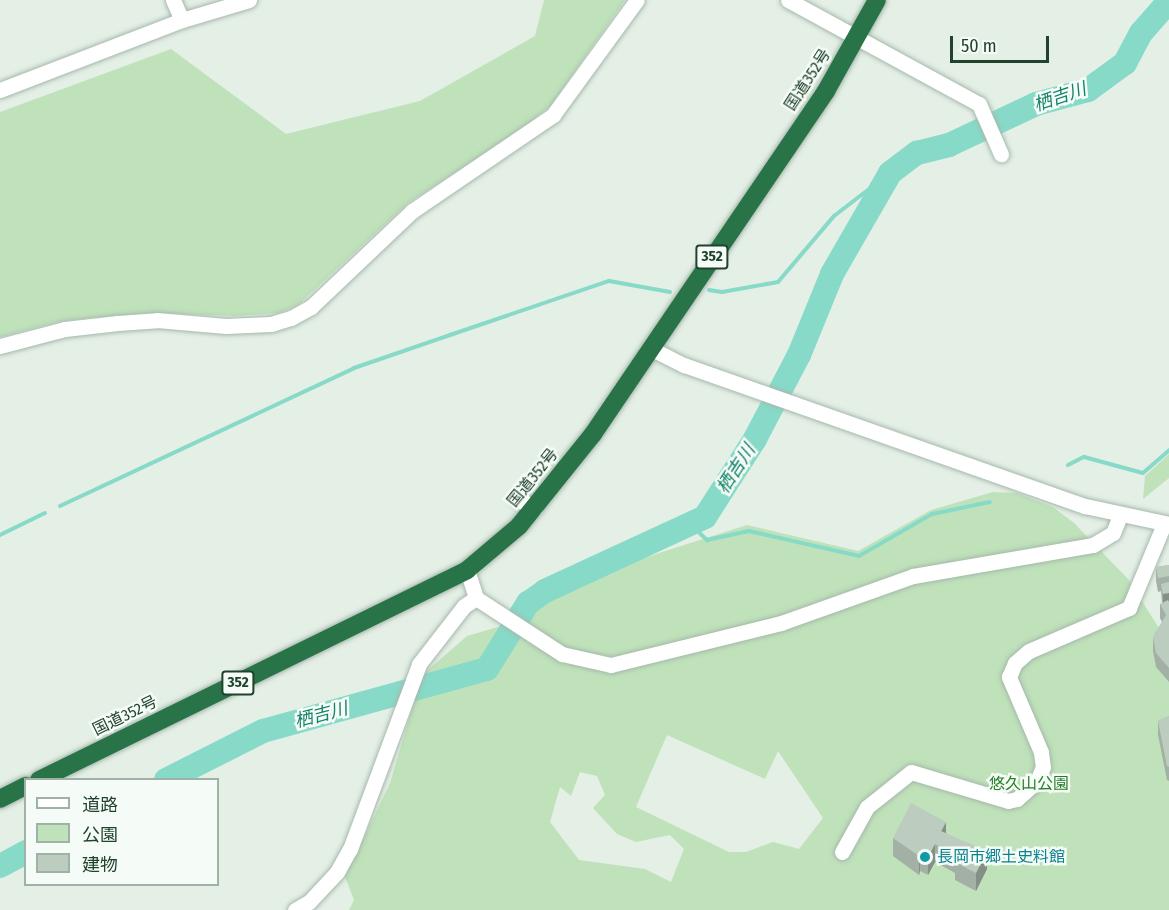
<!DOCTYPE html>
<meta charset="utf-8">
<style>
body{margin:0}
#map{position:relative;width:1169px;height:910px;overflow:hidden;background:#e4efe6;font-family:"Fira Sans Condensed","Noto Sans JP",sans-serif}
div>[style]{position:absolute}
.green>*{inset:0;background:#bfe2ba}
.stream>*{height:4px;margin:-2px;padding:0 2px;transform-origin:2px;border-radius:2px;background:#86dac7}
.river>*{height:24px;margin:-12px;padding:0 12px;transform-origin:12px;border-radius:12px;background:#86dac7}
.roads{filter:drop-shadow(0 0 2px #a6b8ab) drop-shadow(0 0 2px #a6b8ab)}
.minor>*{height:15px;margin:-7.5px;padding:0 7.5px;transform-origin:7.5px;border-radius:7.5px;background:#fff}
.highway>*{height:18px;margin:-9px;padding:0 9px;transform-origin:9px;border-radius:9px;background:#297348}
.wall>*{inset:0;background:#a2b0a5}
.shaded-wall>*{inset:0;background:#849086;transform-origin:0 0}
.building>*{inset:0;background:#bccdc0}
.dots>*{width:16px;height:16px;translate:-50% -50%;box-sizing:border-box;border:3px solid #f5fbf6;border-radius:50%}
span{translate:-50% -50%;white-space:nowrap;text-align:center;line-height:1.15;-webkit-text-stroke:5px #f5fbf6;paint-order:stroke}
.shield-label span{padding:2px 4px;background:#f5fbf6;border:2px solid;border-radius:4px;-webkit-text-stroke-width:0}
.shield-label{font-size:15px;color:#21432d;font-weight:700}
.street-label{font-size:16px;color:#21432d}
.park-label{font-size:16px;color:#267f27}
.culture-label{font-size:16px;color:#0d838f}
.left{translate:0 -50%;text-align:left}
.water-label{font-size:18px;color:#13816a;font-style:italic}
.legend{position:absolute;left:24px;top:778px;width:195px;height:108px;box-sizing:border-box;background:#f5fbf6;border:2px solid #a0b1a6;margin:0;padding:8px 10px;list-style:none;font-size:18px;color:#21432d}
.legend li{display:flex;align-items:center;gap:12px;height:30px}
.legend b{width:30px;border:2px solid #a0b1a6}
.scale{position:absolute;left:950px;top:36px;width:99px;height:27px;box-sizing:border-box;border:3px solid #21432d;border-top:0;padding-left:8px;font-size:18px;line-height:21px;white-space:nowrap;color:#21432d;-webkit-text-stroke:4px #f5fbf6;paint-order:stroke}
</style>
<div id="map">
<div class="green">
<i style="clip-path:polygon(544px 0,625px 0,551px 105px,519px 131px,409px 202px,298px 305px,279px 313px,235px 316px,148px 313px,90px 318px,57px 322px,0 337px,0 112px,171px 49px,286px 134px,420px 101px,535px 36px)"></i>
<i style="clip-path:polygon(1169px 454px,1169px 478px,1143px 499px,1145px 476px)"></i>
<i style="clip-path:polygon(evenodd,993px 492px,1017px 493px,1053px 507px,1074px 523px,1128px 579px,1169px 644px,1169px 910px,349px 910px,354px 900px,345px 877px,390px 783px,422px 675px,467px 636px,501px 626px,615px 567px,747px 525px,858px 551px,931px 510px,993px 492px,667px 735px,765px 779px,778px 751px,823px 818px,799px 849px,773px 842px,746px 852px,729px 852px,636px 807px,667px 735px,993px 492px,580px 772px,597px 776px,605px 795px,593px 808px,617px 834px,636px 842px,670px 835px,684px 849px,671px 882px,645px 869px,579px 860px,550px 822px,560px 787px,571px 796px,580px 772px)"></i>
</div>
<div class="stream">
<i style="left:709px;top:290px;width:13px;rotate:9deg"></i>
<i style="left:722px;top:292px;width:57px;rotate:-10.1deg"></i>
<i style="left:778px;top:282px;width:87px;rotate:-49.7deg"></i>
<i style="left:834px;top:216px;width:71px;rotate:-37.5deg"></i>
<i style="left:1068px;top:465px;width:18px;rotate:-27deg"></i>
<i style="left:1084px;top:457px;width:61px;rotate:15.2deg"></i>
<i style="left:1143px;top:473px;width:35px;rotate:-41deg"></i>
<i style="left:60px;top:506px;width:325px;rotate:-25.1deg"></i>
<i style="left:354px;top:368px;width:102px;rotate:-19deg"></i>
<i style="left:450px;top:335px;width:168px;rotate:-18.8deg"></i>
<i style="left:609px;top:281px;width:62px;rotate:10.2deg"></i>
<i style="left:692px;top:526px;width:21px;rotate:43deg"></i>
<i style="left:707px;top:540px;width:43px;rotate:-12.1deg"></i>
<i style="left:749px;top:531px;width:113px;rotate:12.8deg"></i>
<i style="left:859px;top:556px;width:84px;rotate:-29.9deg"></i>
<i style="left:932px;top:514px;width:59px;rotate:-11.7deg"></i>
<i style="left:0;top:535px;width:50px;rotate:-26.1deg"></i>
</div>
<div class="river">
<i style="left:166px;top:780px;width:109px;rotate:-26.8deg"></i>
<i style="left:263px;top:731px;width:232px;rotate:-15.5deg"></i>
<i style="left:487px;top:669px;width:78px;rotate:-58.2deg"></i>
<i style="left:528px;top:603px;width:21px;rotate:-35deg"></i>
<i style="left:545px;top:591px;width:176px;rotate:-24.8deg"></i>
<i style="left:705px;top:517px;width:93px;rotate:-57.3deg"></i>
<i style="left:755px;top:439px;width:95px;rotate:-62.4deg"></i>
<i style="left:799px;top:355px;width:87px;rotate:-67.8deg"></i>
<i style="left:832px;top:274px;width:116px;rotate:-60.1deg"></i>
<i style="left:890px;top:173px;width:34px;rotate:-37deg"></i>
<i style="left:917px;top:153px;width:33px;rotate:-14deg"></i>
<i style="left:949px;top:145px;width:96px;rotate:-25.2deg"></i>
<i style="left:1036px;top:104px;width:54px;rotate:-15.1deg"></i>
<i style="left:1088px;top:90px;width:46px;rotate:-36.1deg"></i>
<i style="left:1125px;top:63px;width:34px;rotate:-62deg"></i>
<i style="left:1141px;top:33px;width:43px;rotate:-48.8deg"></i>
<i style="left:0;top:866px;width:30px;rotate:-28deg"></i>
</div>
<div class="roads">
<div class="minor">
<i style="left:173px;top:0;width:22px;rotate:66deg"></i>
<i style="left:788px;top:0;width:217px;rotate:28.6deg"></i>
<i style="left:979px;top:104px;width:55px;rotate:66.3deg"></i>
<i style="left:0;top:90px;width:195px;rotate:-21deg"></i>
<i style="left:182px;top:20px;width:70px;rotate:-16.6deg"></i>
<i style="left:0;top:346px;width:67px;rotate:-14.7deg"></i>
<i style="left:65px;top:329px;width:53px;rotate:-6.5deg"></i>
<i style="left:118px;top:323px;width:39px;rotate:-4deg"></i>
<i style="left:157px;top:320px;width:69px;rotate:5deg"></i>
<i style="left:226px;top:326px;width:45px;rotate:-2.5deg"></i>
<i style="left:271px;top:324px;width:21px;rotate:-17deg"></i>
<i style="left:291px;top:318px;width:23px;rotate:-29deg"></i>
<i style="left:311px;top:307px;width:139px;rotate:-43.5deg"></i>
<i style="left:412px;top:211px;width:171px;rotate:-34.2deg"></i>
<i style="left:553px;top:115px;width:142px;rotate:-53.9deg"></i>
<i style="left:650px;top:348px;width:38px;rotate:27deg"></i>
<i style="left:684px;top:365px;width:425px;rotate:19.4deg"></i>
<i style="left:1085px;top:506px;width:86px;rotate:12.1deg"></i>
<i style="left:519px;top:500px;width:18px;rotate:27deg"></i>
<i style="left:467px;top:570px;width:29px;rotate:72deg"></i>
<i style="left:476px;top:598px;width:103px;rotate:33.1deg"></i>
<i style="left:562px;top:654px;width:50px;rotate:12.7deg"></i>
<i style="left:611px;top:665px;width:175px;rotate:-13.9deg"></i>
<i style="left:781px;top:623px;width:140px;rotate:-19.6deg"></i>
<i style="left:913px;top:576px;width:183px;rotate:-9.8deg"></i>
<i style="left:1093px;top:545px;width:23px;rotate:-31deg"></i>
<i style="left:1113px;top:533px;width:18px;rotate:-68deg"></i>
<i style="left:842px;top:852px;width:51px;rotate:-60.9deg"></i>
<i style="left:867px;top:807px;width:56px;rotate:-38.5deg"></i>
<i style="left:911px;top:772px;width:101px;rotate:16.6deg"></i>
<i style="left:1008px;top:801px;width:9px;rotate:-13deg"></i>
<i style="left:1017px;top:799px;width:27px;rotate:-42deg"></i>
<i style="left:1037px;top:781px;width:15px;rotate:-67deg"></i>
<i style="left:1043px;top:767px;width:15px;rotate:-98deg"></i>
<i style="left:1041px;top:752px;width:82px;rotate:-113.1deg"></i>
<i style="left:1009px;top:677px;width:15px;rotate:-67deg"></i>
<i style="left:1015px;top:663px;width:18px;rotate:-41deg"></i>
<i style="left:1029px;top:651px;width:109px;rotate:-23.3deg"></i>
<i style="left:1129px;top:608px;width:91px;rotate:-67.4deg"></i>
<i style="left:295px;top:910px;width:16px;rotate:-30deg"></i>
<i style="left:309px;top:902px;width:41px;rotate:-47deg"></i>
<i style="left:337px;top:872px;width:26px;rotate:-61deg"></i>
<i style="left:350px;top:849px;width:197px;rotate:-69.5deg"></i>
<i style="left:419px;top:664px;width:73px;rotate:-52.2deg"></i>
<i style="left:464px;top:606px;width:14px;rotate:-34deg"></i>
</div>
<div class="highway">
<i style="left:39px;top:780px;width:477px;rotate:-26.1deg"></i>
<i style="left:467px;top:570px;width:68px;rotate:-40.2deg"></i>
<i style="left:519px;top:526px;width:118px;rotate:-51.2deg"></i>
<i style="left:593px;top:434px;width:415px;rotate:-55.8deg"></i>
<i style="left:826px;top:91px;width:104px;rotate:-60.7deg"></i>
<i style="left:0;top:799px;width:29px;rotate:-27deg"></i>
</div>
</div>
<div class="wall">
<i style="clip-path:polygon(1169px 565px,1169px 682px,1156px 667px,1153px 651px,1153px 637px,1162px 622px,1160px 618px,1160px 604px,1162px 603px,1161px 591px,1158px 592px,1156px 581px,1156px 567px)"></i>
<i style="clip-path:polygon(1169px 716px,1169px 781px,1167px 780px,1158px 735px,1158px 721px)"></i>
<i style="clip-path:polygon(946px 833px,987px 869px,976px 891px,955px 880px,955px 873px,935px 862px,928px 875px,920px 871px,919px 875px,893px 856px,893px 838px)"></i>
</div>
<div class="shaded-wall">
<i style="left:1169px;top:593px;width:14px;height:6px;rotate:90deg"></i>
<i style="clip-path:polygon(946px 822px,946px 840px,941px 831px)"></i>
<i style="clip-path:polygon(935px 844px,935px 862px,928px 875px,928px 857px)"></i>
<i style="clip-path:polygon(987px 851px,987px 869px,976px 891px,976px 873px)"></i>
<i style="clip-path:polygon(920px 852px,920px 871px,919px 875px,919px 856px)"></i>
</div>
<div class="building">
<i style="clip-path:polygon(1169px 565px,1169px 576px,1158px 578px,1156px 567px)"></i>
<i style="clip-path:polygon(1169px 582px,1169px 593px,1163px 594px,1161px 584px)"></i>
<i style="clip-path:polygon(1168px 600px,1169px 602px,1169px 668px,1156px 653px,1153px 637px,1166px 615px,1160px 604px)"></i>
<i style="clip-path:polygon(1169px 716px,1169px 767px,1167px 766px,1158px 721px)"></i>
<i style="clip-path:polygon(911px 803px,946px 822px,941px 831px,987px 851px,976px 873px,955px 862px,958px 856px,935px 844px,928px 857px,920px 852px,919px 856px,893px 838px)"></i>
</div>
<div class="dots">
<i style="left:925px;top:857px;background:#0f9aa8"></i>
</div>
<div class="shield-label">
<span style="left:712px;top:257px">352</span>
<span style="left:238px;top:683px">352</span>
</div>
<div class="street-label">
<span style="left:808px;top:80px;rotate:-57deg">国道352号</span>
<span style="left:533px;top:478px;rotate:-51deg">国道352号</span>
<span style="left:125px;top:716px;rotate:-26deg">国道352号</span>
</div>
<div class="park-label">
<span style="left:1029px;top:784px">悠久山公園</span>
</div>
<div class="culture-label">
<span class="left" style="left:937px;top:857px">長岡市郷土史料館</span>
</div>
<div class="water-label">
<span style="left:1060px;top:97px;rotate:-19deg">栖吉川</span>
<span style="left:736px;top:469px;rotate:-57deg">栖吉川</span>
<span style="left:321px;top:715px;rotate:-15deg">栖吉川</span>
</div>
<ul class="legend">
<li><b style="height:8px;background:#fff"></b>道路</li>
<li><b style="height:16px;background:#bfe2ba"></b>公園</li>
<li><b style="height:16px;background:#bccdc0"></b>建物</li>
</ul>
<div class="scale">50 m</div>
</div>
